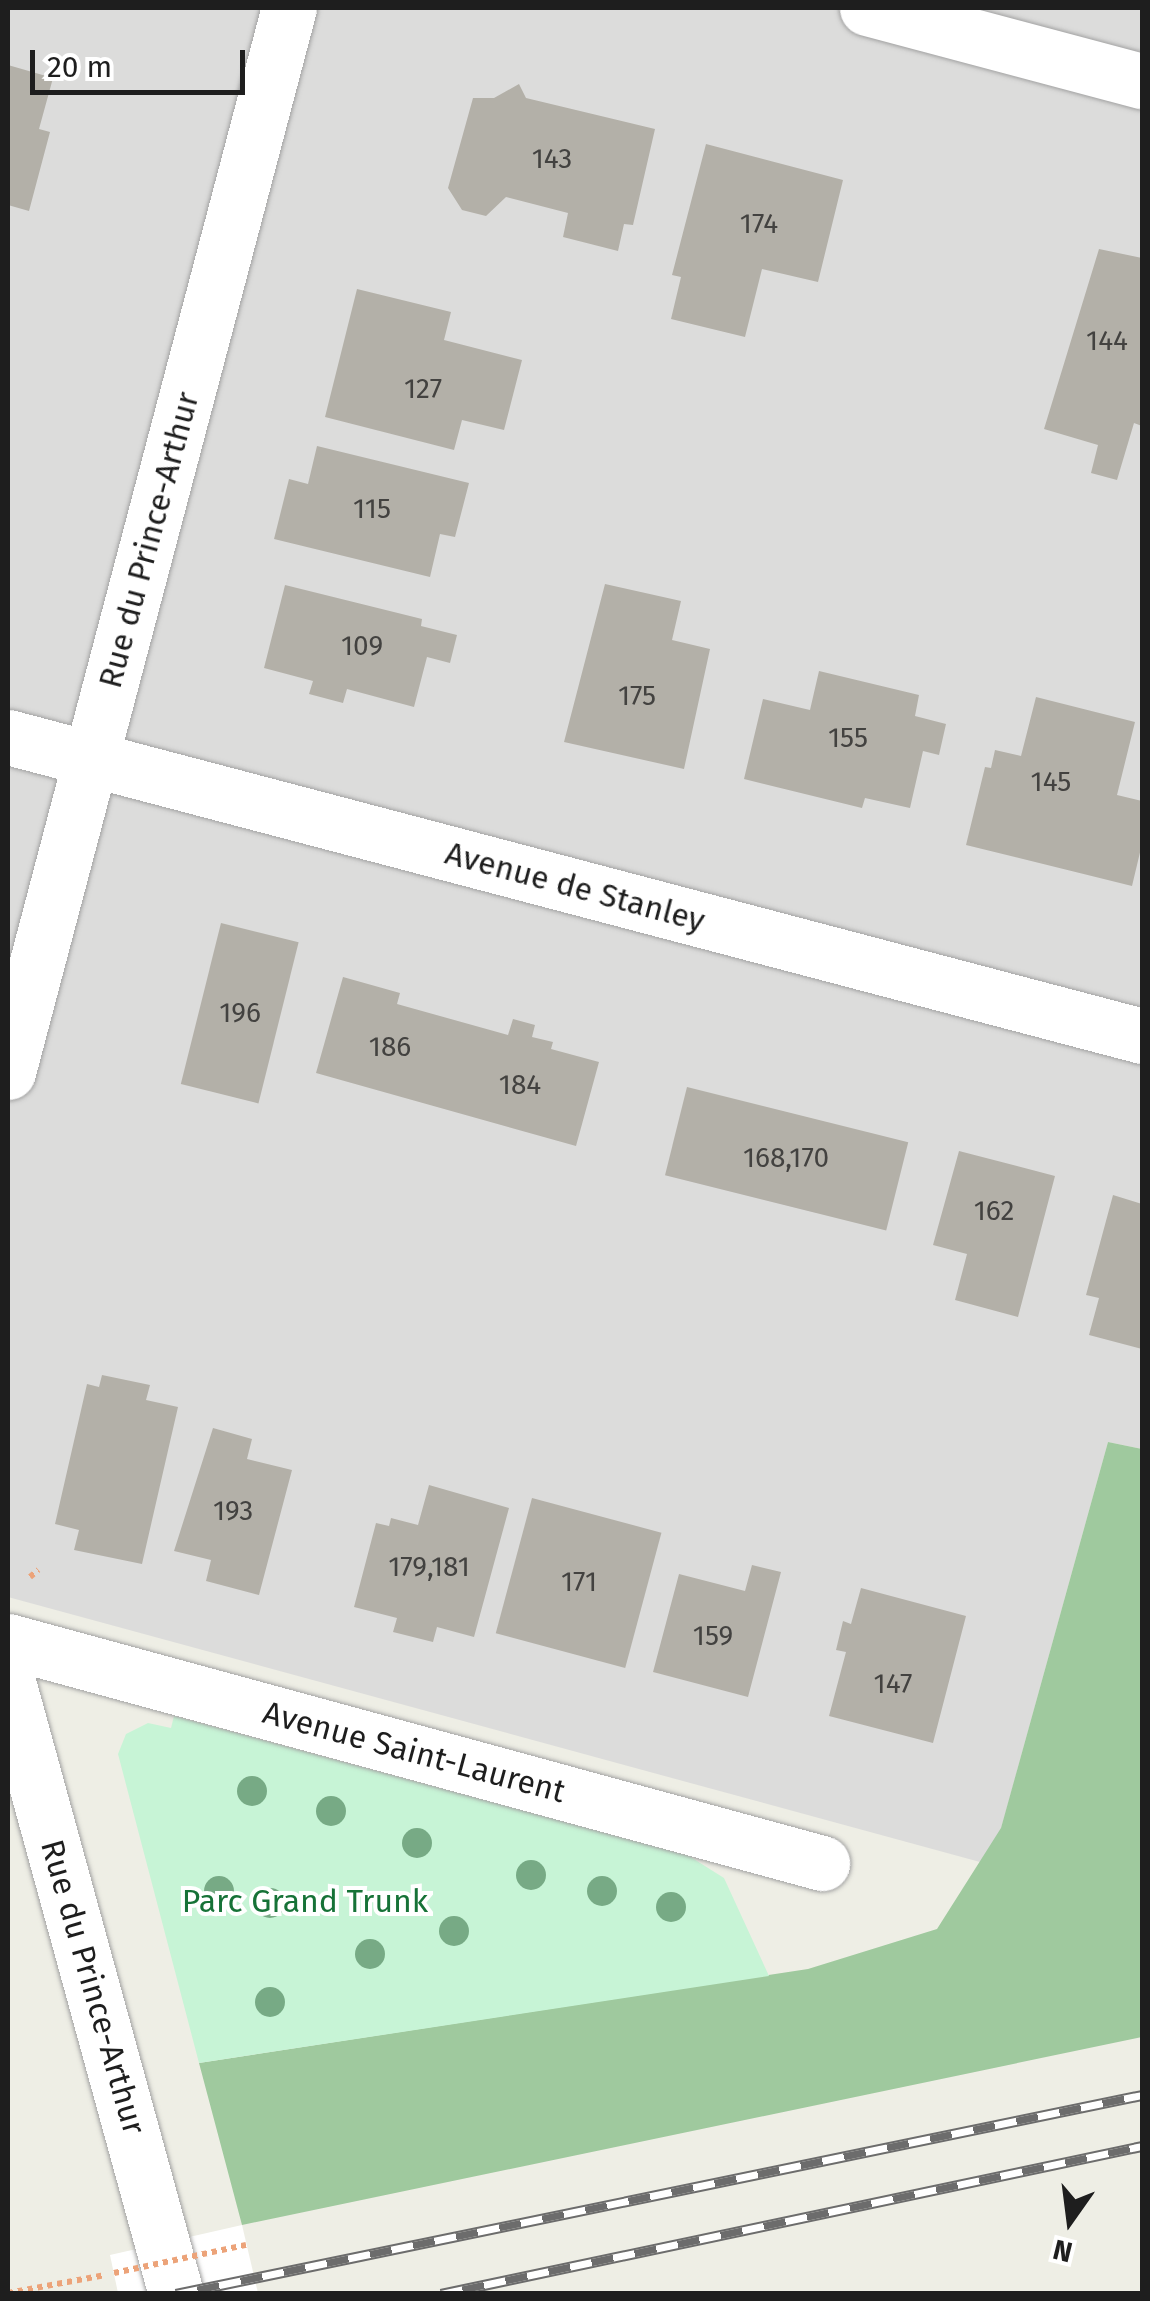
<!DOCTYPE html>
<style>
body{margin:0}
#map{position:relative;width:1150px;height:2301px;overflow:hidden;background:#eeeee5;font-family:"Fira Sans",sans-serif}
div>[style]{position:absolute}
.residential>*{inset:0;background:#dcdcdb}
.forest>*{inset:0;background:#9fc99e}
.park>*{inset:0;background:#c7f4d6}
.pier>*{inset:0;background:#fff}
.building>*{inset:0;background:#b3b0a8;transform-origin:0 0}
.path>*{height:6px;margin-top:-3px;transform-origin:0;background:repeating-linear-gradient(90deg,#eca379 0 5px,transparent 0 10px)}
.roads{filter:drop-shadow(0 0 2px #a2a2a2) drop-shadow(0 0 2px #a2a2a2)}
.minor>*{height:55px;margin:-27.5px;padding:0 27.5px;transform-origin:27.5px;border-radius:27.5px;background:#fff}
.rail>*{height:11px;margin-top:-5.5px;transform-origin:0;background:repeating-linear-gradient(90deg,#fff 0 22px,#6c6c6c 0 44px);box-sizing:border-box;border-block:2px solid #6c6c6c}
.path-bridge>*{height:6px;margin-top:-3px;transform-origin:0;background:repeating-linear-gradient(90deg,#eca379 0 5px,transparent 0 10px)}
.trees>*{width:30px;height:30px;margin:-15px;border-radius:50%;background:#77aa85}
span{translate:-50% -50%;white-space:nowrap;text-align:center;line-height:1.15;-webkit-text-stroke:8px #fff;paint-order:stroke}
.number-label{font-size:28px;color:#434240}
.number-label span{-webkit-text-stroke-width:0}
.street-label{font-size:32px;color:#1e1e1e}
.park-label{font-size:32px;color:#167237}
.frame{position:absolute;inset:0;border:10px solid #1e1e1e;pointer-events:none}
.north{position:absolute;left:1020px;top:2171px;width:100px;height:100px;-webkit-text-stroke:8px #fff;paint-order:stroke;rotate:194deg;font-size:28px;font-weight:700;line-height:40px;text-align:center;color:#1e1e1e}
.north::after{content:'';display:block;margin:auto;width:35px;height:45px;background:#1e1e1e;clip-path:polygon(50% 0,100% 100%,50% 72%,0 100%)}
.scale{position:absolute;left:30px;top:50px;width:215px;height:45px;box-sizing:border-box;border:5px solid #1e1e1e;border-top:0;padding-left:12px;font-size:30px;line-height:35px;white-space:nowrap;color:#1e1e1e;-webkit-text-stroke:8px #fff;paint-order:stroke}
</style>
<div id="map">
<div class="residential">
<i style="clip-path:polygon(8px 8px,1142px 8px,1142px 1449px,1108px 1442px,991px 1865px,8px 1597px)"></i>
</div>
<div class="forest">
<i style="clip-path:polygon(1108px 1442px,1142px 1449px,1142px 2037px,242px 2225px,199px 2063px,808px 1969px,937px 1929px,1001px 1828px)"></i>
</div>
<div class="park">
<i style="clip-path:polygon(174px 1716px,689px 1856px,724px 1878px,769px 1976px,199px 2063px,118px 1754px,126px 1734px,148px 1723px,171px 1728px)"></i>
</div>
<div class="pier">
<i style="clip-path:polygon(242px 2225px,258px 2293px,118px 2293px,110px 2255px)"></i>
</div>
<div class="building">
<i style="clip-path:polygon(8px 65px,53px 78px,39px 129px,50px 132px,29px 211px,8px 205px)"></i>
<i style="clip-path:polygon(519px 84px,526px 98px,655px 129px,633px 225px,624px 224px,618px 251px,563px 237px,568px 213px,506px 197px,486px 216px,462px 210px,448px 188px,473px 98px,494px 98px)"></i>
<i style="clip-path:polygon(706px 144px,843px 180px,818px 282px,762px 269px,745px 337px,671px 319px,681px 277px,672px 275px)"></i>
<i style="clip-path:polygon(1099px 249px,1142px 258px,1142px 426px,1134px 423px,1117px 480px,1091px 473px,1098px 445px,1044px 429px)"></i>
<i style="clip-path:polygon(357px 289px,451px 312px,444px 340px,522px 360px,504px 430px,462px 420px,454px 450px,325px 417px)"></i>
<i style="clip-path:polygon(317px 446px,469px 483px,455px 537px,440px 534px,430px 577px,274px 539px,289px 479px,308px 484px)"></i>
<i style="clip-path:polygon(605px 584px,681px 601px,672px 640px,710px 649px,684px 769px,564px 742px)"></i>
<i style="clip-path:polygon(285px 585px,422px 619px,421px 626px,457px 635px,450px 663px,427px 657px,414px 707px,347px 689px,343px 703px,309px 694px,313px 681px,264px 668px)"></i>
<i style="clip-path:polygon(819px 671px,919px 695px,915px 716px,946px 724px,939px 755px,923px 751px,910px 808px,865px 798px,862px 808px,744px 779px,763px 699px,810px 710px)"></i>
<i style="clip-path:polygon(1036px 697px,1135px 722px,1117px 795px,1142px 801px,1142px 844px,1132px 886px,966px 845px,985px 767px,991px 768px,995px 750px,1021px 756px)"></i>
<i style="left:221px;top:923px;width:80px;height:166px;rotate:14deg"></i>
<i style="clip-path:polygon(343px 977px,400px 993px,397px 1004px,508px 1035px,513px 1019px,535px 1025px,532px 1037px,553px 1042px,551px 1049px,599px 1062px,576px 1146px,316px 1073px)"></i>
<i style="left:687px;top:1087px;width:228px;height:91px;rotate:14deg"></i>
<i style="clip-path:polygon(959px 1151px,1055px 1176px,1018px 1317px,955px 1300px,967px 1254px,933px 1245px)"></i>
<i style="clip-path:polygon(1113px 1195px,1142px 1204px,1142px 1349px,1089px 1335px,1099px 1298px,1086px 1295px)"></i>
<i style="clip-path:polygon(102px 1375px,150px 1385px,146px 1400px,178px 1407px,142px 1564px,74px 1550px,79px 1530px,55px 1524px,87px 1384px,99px 1387px)"></i>
<i style="clip-path:polygon(213px 1428px,252px 1439px,247px 1459px,292px 1470px,259px 1595px,206px 1581px,211px 1560px,174px 1551px)"></i>
<i style="clip-path:polygon(429px 1485px,509px 1508px,474px 1637px,437px 1627px,433px 1642px,393px 1632px,397px 1618px,354px 1607px,376px 1523px,389px 1526px,391px 1518px,418px 1525px)"></i>
<i style="left:532px;top:1498px;width:134px;height:140px;rotate:15deg"></i>
<i style="clip-path:polygon(752px 1565px,781px 1572px,748px 1697px,653px 1672px,679px 1574px,745px 1591px)"></i>
<i style="clip-path:polygon(861px 1588px,966px 1616px,933px 1743px,829px 1716px,846px 1652px,836px 1650px,843px 1621px,851px 1624px)"></i>
</div>
<div class="path">
<i style="left:30px;top:1577px;width:11px;rotate:-41deg"></i>
<i style="left:8px;top:2293px;width:99px;rotate:-10.5deg"></i>
</div>
<div class="roads">
<div class="minor">
<i style="left:867px;top:8px;width:285px;rotate:14.9deg"></i>
<i style="left:8px;top:737px;width:1173px;rotate:14.77deg"></i>
<i style="left:8px;top:1072px;width:1100px;rotate:-75.21deg"></i>
<i style="left:8px;top:1641px;width:844px;rotate:15.26deg"></i>
<i style="left:8px;top:1682px;width:635px;rotate:74.65deg"></i>
</div>
</div>
<div class="rail">
<i style="left:176px;top:2294px;width:986px;rotate:-11.64deg"></i>
<i style="left:441px;top:2294px;width:716px;rotate:-11.92deg"></i>
</div>
<div class="path-bridge">
<i style="left:114px;top:2273px;width:135px;rotate:-12deg"></i>
</div>
<div class="trees">
<i style="left:252px;top:1791px"></i>
<i style="left:331px;top:1811px"></i>
<i style="left:417px;top:1843px"></i>
<i style="left:531px;top:1875px"></i>
<i style="left:219px;top:1891px"></i>
<i style="left:602px;top:1891px"></i>
<i style="left:270px;top:1903px"></i>
<i style="left:671px;top:1907px"></i>
<i style="left:454px;top:1931px"></i>
<i style="left:370px;top:1954px"></i>
<i style="left:270px;top:2002px"></i>
</div>
<div class="number-label">
<span style="left:552px;top:159px">143</span>
<span style="left:759px;top:224px">174</span>
<span style="left:1107px;top:341px">144</span>
<span style="left:423px;top:389px">127</span>
<span style="left:372px;top:509px">115</span>
<span style="left:362px;top:646px">109</span>
<span style="left:637px;top:696px">175</span>
<span style="left:848px;top:738px">155</span>
<span style="left:1051px;top:782px">145</span>
<span style="left:240px;top:1013px">196</span>
<span style="left:390px;top:1047px">186</span>
<span style="left:520px;top:1085px">184</span>
<span style="left:786px;top:1158px">168,170</span>
<span style="left:994px;top:1211px">162</span>
<span style="left:233px;top:1511px">193</span>
<span style="left:429px;top:1567px">179,181</span>
<span style="left:579px;top:1582px">171</span>
<span style="left:713px;top:1636px">159</span>
<span style="left:893px;top:1684px">147</span>
</div>
<div class="street-label">
<span style="left:149px;top:540px;rotate:-75deg">Rue du Prince-Arthur</span>
<span style="left:575px;top:887px;rotate:15deg">Avenue de Stanley</span>
<span style="left:414px;top:1752px;rotate:15deg">Avenue Saint-Laurent</span>
<span style="left:93px;top:1987px;rotate:74deg">Rue du Prince-Arthur</span>
</div>
<div class="park-label">
<span style="left:305px;top:1901px">Parc Grand Trunk</span>
</div>
<div class="frame"></div>
<div class="north">N</div>
<div class="scale">20 m</div>
</div>
